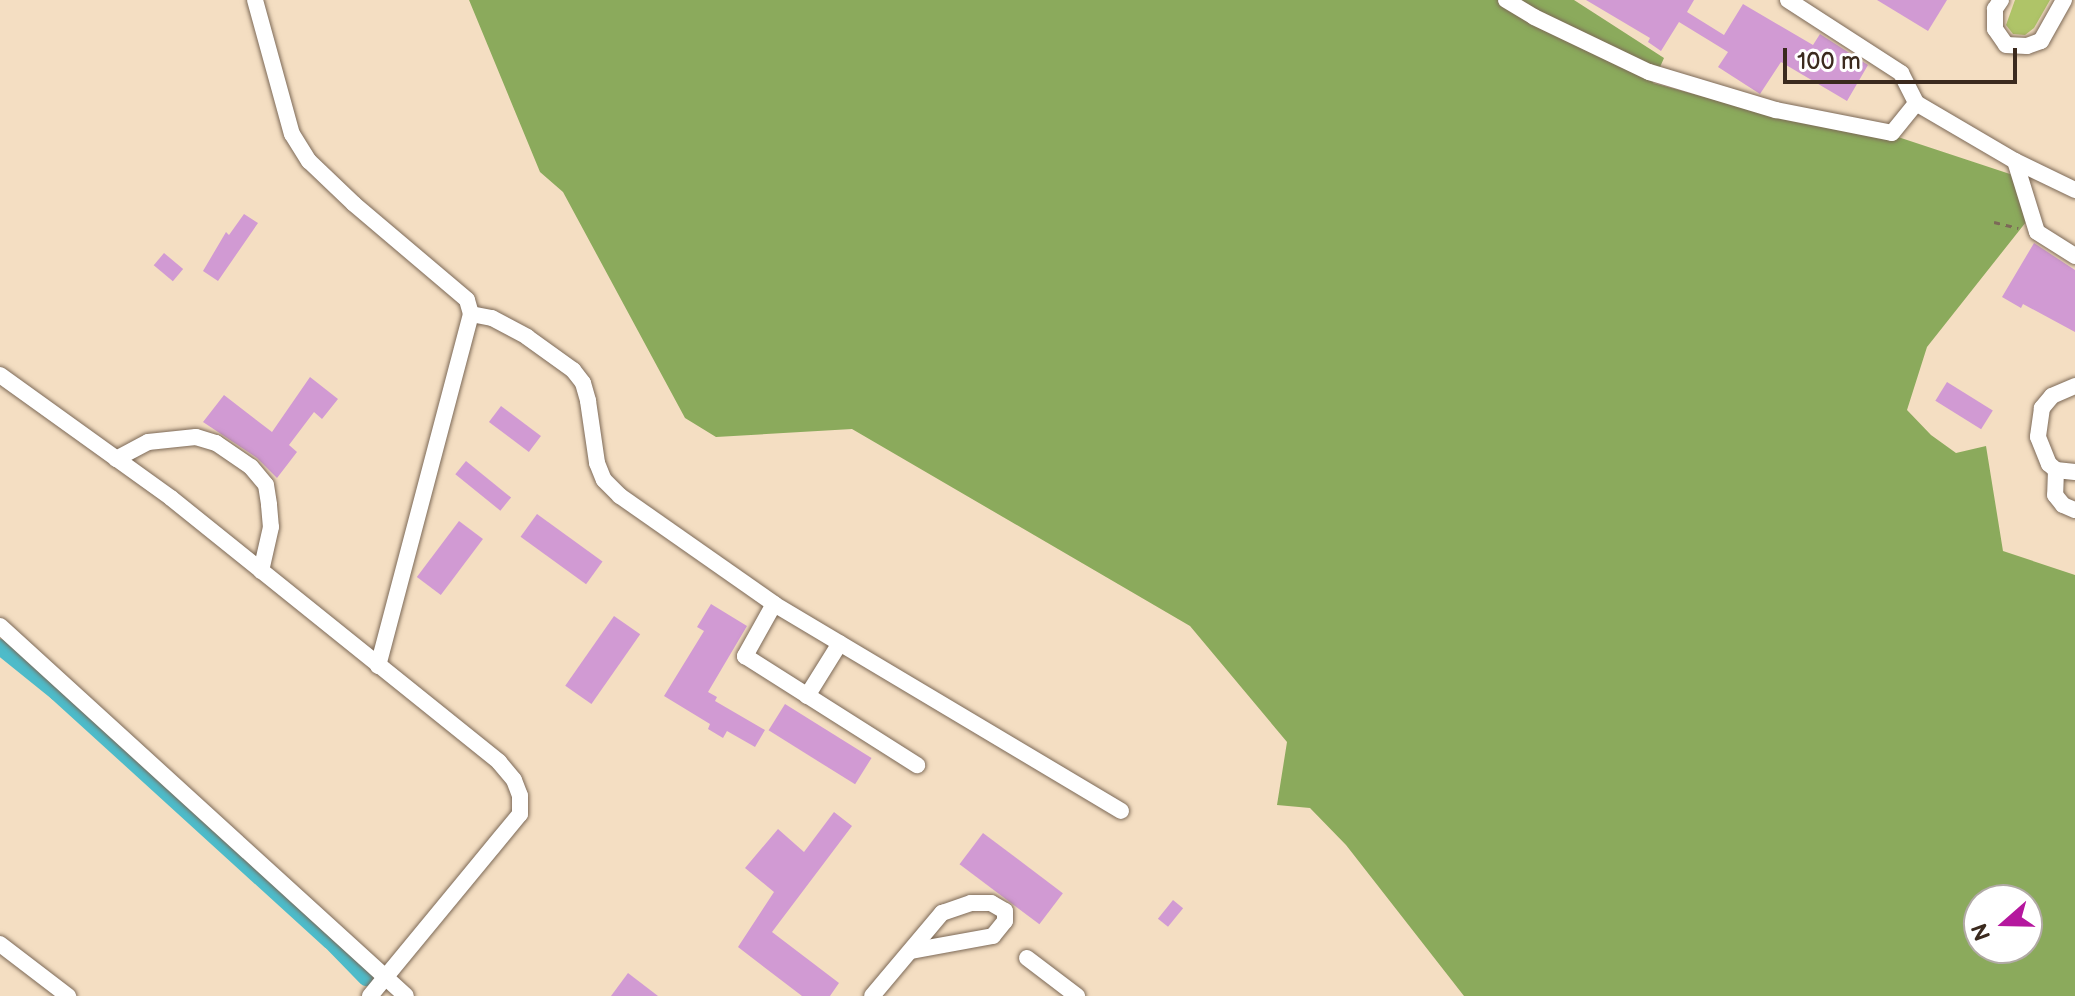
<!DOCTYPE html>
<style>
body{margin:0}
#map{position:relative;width:2075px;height:996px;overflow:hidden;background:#f4dec2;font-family:"Balsamiq Sans",sans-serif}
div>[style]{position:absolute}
.green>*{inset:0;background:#afc468}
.forest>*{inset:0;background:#8baa5c}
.canal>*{height:16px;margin:-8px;padding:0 8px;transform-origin:8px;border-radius:8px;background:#4ebbc9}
.building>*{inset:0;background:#d19ad3;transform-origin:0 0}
.path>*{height:3px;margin-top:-1.5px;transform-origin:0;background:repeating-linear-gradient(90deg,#7c6957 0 6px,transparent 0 12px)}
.roads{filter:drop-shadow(0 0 2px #7c6957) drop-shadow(0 0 2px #7c6957)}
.minor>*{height:16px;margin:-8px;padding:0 8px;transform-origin:8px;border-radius:8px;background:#fff}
span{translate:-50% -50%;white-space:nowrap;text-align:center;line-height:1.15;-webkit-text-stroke:8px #fff;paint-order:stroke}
.north{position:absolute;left:1963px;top:884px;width:80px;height:80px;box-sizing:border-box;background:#fff;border:2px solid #b1aaa5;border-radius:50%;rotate:250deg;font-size:22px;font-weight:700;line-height:32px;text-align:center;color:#3b2a1e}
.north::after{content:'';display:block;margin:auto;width:28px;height:36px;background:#b5179e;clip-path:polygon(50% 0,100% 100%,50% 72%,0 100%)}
.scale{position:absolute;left:1783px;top:48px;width:234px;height:36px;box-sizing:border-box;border:4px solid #3b2a1e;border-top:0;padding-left:10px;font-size:24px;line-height:28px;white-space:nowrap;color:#3b2a1e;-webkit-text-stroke:6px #fff;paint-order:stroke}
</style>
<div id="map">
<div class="green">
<i style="clip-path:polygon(2015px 0,2050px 0,2034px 28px,2025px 35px,2013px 34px,2006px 25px)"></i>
</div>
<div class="forest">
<i style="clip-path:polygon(evenodd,469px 0,1574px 0,1664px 58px,1653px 83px,1778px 117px,1898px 137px,2013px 175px,2026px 222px,1927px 347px,1907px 410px,1931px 435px,1956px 453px,1986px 446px,2003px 551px,2075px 575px,2075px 996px,1464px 996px,1346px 845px,1310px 808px,1277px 805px,1287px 742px,1190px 626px,852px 429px,716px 437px,685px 418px,563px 192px,540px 172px,469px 0,1979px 900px,2027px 900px,2027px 948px,1979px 948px,1979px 900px)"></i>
</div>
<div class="canal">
<i style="left:0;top:647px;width:73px;rotate:38.9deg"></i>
<i style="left:57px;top:693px;width:369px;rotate:42.3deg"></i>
<i style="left:330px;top:941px;width:52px;rotate:45.8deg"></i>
</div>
<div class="building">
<i style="clip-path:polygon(1586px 0,1694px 0,1687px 12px,1724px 35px,1743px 4px,1813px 45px,1820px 34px,1868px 65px,1847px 101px,1781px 62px,1760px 94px,1718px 67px,1728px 52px,1679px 22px,1661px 51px,1648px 42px,1650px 38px)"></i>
<i style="clip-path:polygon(1877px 0,1947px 0,1928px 31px)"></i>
<i style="clip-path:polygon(244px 214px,258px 223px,218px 281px,203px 271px,226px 232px,229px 235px)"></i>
<i style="clip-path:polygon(2034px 243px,2075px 270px,2075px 332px,2023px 304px,2021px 308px,2002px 297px)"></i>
<i style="left:164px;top:253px;width:25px;height:16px;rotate:40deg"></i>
<i style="clip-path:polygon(310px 377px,338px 399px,322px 419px,314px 412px,289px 445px,297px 452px,277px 478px,257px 458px,203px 422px,224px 395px,272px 432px)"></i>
<i style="left:1947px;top:382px;width:54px;height:22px;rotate:32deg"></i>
<i style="left:501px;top:406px;width:50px;height:20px;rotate:37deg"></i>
<i style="left:466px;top:461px;width:58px;height:17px;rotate:39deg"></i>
<i style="left:537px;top:514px;width:81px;height:28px;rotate:36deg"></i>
<i style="left:459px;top:521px;width:30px;height:70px;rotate:37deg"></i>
<i style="clip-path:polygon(711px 604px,747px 626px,708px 692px,717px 697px,715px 701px,765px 730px,755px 747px,727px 731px,723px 738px,708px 729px,710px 724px,664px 696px,704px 631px,697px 627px)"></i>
<i style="left:614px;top:616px;width:32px;height:85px;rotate:35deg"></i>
<i style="left:785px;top:704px;width:102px;height:31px;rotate:32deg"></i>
<i style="clip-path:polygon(834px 812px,852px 826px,772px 932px,839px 983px,830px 996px,802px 996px,738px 947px,774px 892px,745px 868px,778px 829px,804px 852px)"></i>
<i style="left:983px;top:833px;width:100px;height:39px;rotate:37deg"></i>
<i style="left:1173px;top:900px;width:13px;height:24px;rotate:39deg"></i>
<i style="clip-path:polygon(628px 973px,658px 996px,611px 996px)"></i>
</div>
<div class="path">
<i style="left:1994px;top:222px;width:25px;rotate:14deg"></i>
</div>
<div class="roads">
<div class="minor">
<i style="left:255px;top:0;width:139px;rotate:74.6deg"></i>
<i style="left:292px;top:134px;width:32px;rotate:58deg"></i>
<i style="left:309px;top:161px;width:62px;rotate:43.7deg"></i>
<i style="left:354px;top:204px;width:148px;rotate:40.3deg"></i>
<i style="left:467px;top:300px;width:15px;rotate:74deg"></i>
<i style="left:471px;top:314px;width:364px;rotate:104.8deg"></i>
<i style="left:1506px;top:0;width:33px;rotate:31deg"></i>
<i style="left:1534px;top:17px;width:127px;rotate:25.6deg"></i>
<i style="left:1649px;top:72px;width:133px;rotate:16.7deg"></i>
<i style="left:1776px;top:110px;width:118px;rotate:11.2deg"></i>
<i style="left:1892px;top:133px;width:38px;rotate:-51deg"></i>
<i style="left:1788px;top:0;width:135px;rotate:32.9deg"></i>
<i style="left:1901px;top:73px;width:34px;rotate:63deg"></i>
<i style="left:1916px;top:103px;width:115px;rotate:30.4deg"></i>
<i style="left:2015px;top:161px;width:67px;rotate:25.8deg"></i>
<i style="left:2001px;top:0;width:11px;rotate:124deg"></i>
<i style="left:1995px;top:9px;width:20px;rotate:90deg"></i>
<i style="left:1995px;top:29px;width:19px;rotate:55deg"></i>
<i style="left:2006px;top:45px;width:21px;rotate:3deg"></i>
<i style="left:2027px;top:46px;width:15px;rotate:-20deg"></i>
<i style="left:2041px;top:41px;width:47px;rotate:-60.7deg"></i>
<i style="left:2015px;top:161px;width:74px;rotate:72.8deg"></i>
<i style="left:2037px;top:232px;width:45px;rotate:32.3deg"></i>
<i style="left:471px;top:314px;width:21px;rotate:11deg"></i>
<i style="left:492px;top:318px;width:40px;rotate:28deg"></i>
<i style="left:527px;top:337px;width:57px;rotate:35.7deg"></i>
<i style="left:573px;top:370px;width:16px;rotate:52deg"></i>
<i style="left:583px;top:383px;width:19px;rotate:74deg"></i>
<i style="left:588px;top:401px;width:63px;rotate:81.7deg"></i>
<i style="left:597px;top:463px;width:18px;rotate:68deg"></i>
<i style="left:604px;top:480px;width:23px;rotate:45deg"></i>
<i style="left:620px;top:496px;width:188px;rotate:35deg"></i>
<i style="left:774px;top:604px;width:404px;rotate:30.8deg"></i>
<i style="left:0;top:375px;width:211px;rotate:35.7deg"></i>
<i style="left:171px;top:498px;width:421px;rotate:38.8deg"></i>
<i style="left:499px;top:762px;width:23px;rotate:50deg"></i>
<i style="left:514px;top:780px;width:17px;rotate:69deg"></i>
<i style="left:520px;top:796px;width:18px;rotate:90deg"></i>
<i style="left:520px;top:814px;width:236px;rotate:129.5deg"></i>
<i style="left:2075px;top:386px;width:25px;rotate:157deg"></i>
<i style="left:2052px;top:396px;width:16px;rotate:130deg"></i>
<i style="left:2042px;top:408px;width:29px;rotate:98deg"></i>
<i style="left:2038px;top:437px;width:29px;rotate:68deg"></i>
<i style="left:2049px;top:464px;width:9px;rotate:41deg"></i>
<i style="left:2056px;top:470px;width:19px;rotate:6deg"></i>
<i style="left:116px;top:459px;width:36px;rotate:-28deg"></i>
<i style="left:148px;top:442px;width:48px;rotate:-5.9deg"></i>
<i style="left:196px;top:437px;width:21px;rotate:17deg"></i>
<i style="left:216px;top:443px;width:42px;rotate:34.4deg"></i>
<i style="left:251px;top:467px;width:23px;rotate:50deg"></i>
<i style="left:266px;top:485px;width:20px;rotate:81deg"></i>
<i style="left:269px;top:505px;width:22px;rotate:85deg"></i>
<i style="left:271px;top:527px;width:45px;rotate:102.8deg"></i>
<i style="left:2056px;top:470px;width:25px;rotate:92deg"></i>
<i style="left:2055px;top:495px;width:13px;rotate:51deg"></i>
<i style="left:2063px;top:505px;width:13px;rotate:23deg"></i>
<i style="left:774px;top:604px;width:60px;rotate:119.1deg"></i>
<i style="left:745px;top:656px;width:204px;rotate:32.4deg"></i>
<i style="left:0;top:626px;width:549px;rotate:42.34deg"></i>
<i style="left:807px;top:696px;width:62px;rotate:-58.1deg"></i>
<i style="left:0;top:944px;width:86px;rotate:37.4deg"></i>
<i style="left:1027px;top:958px;width:63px;rotate:37.2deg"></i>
<i style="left:872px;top:996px;width:109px;rotate:-49.9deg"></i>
<i style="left:942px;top:913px;width:31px;rotate:-19deg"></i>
<i style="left:971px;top:903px;width:20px"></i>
<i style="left:991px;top:903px;width:16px;rotate:30deg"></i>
<i style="left:1005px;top:911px;width:10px;rotate:90deg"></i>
<i style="left:1005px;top:921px;width:19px;rotate:129deg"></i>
<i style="left:993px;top:936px;width:83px;rotate:169.6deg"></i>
</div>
</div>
<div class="north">N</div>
<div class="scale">100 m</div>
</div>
